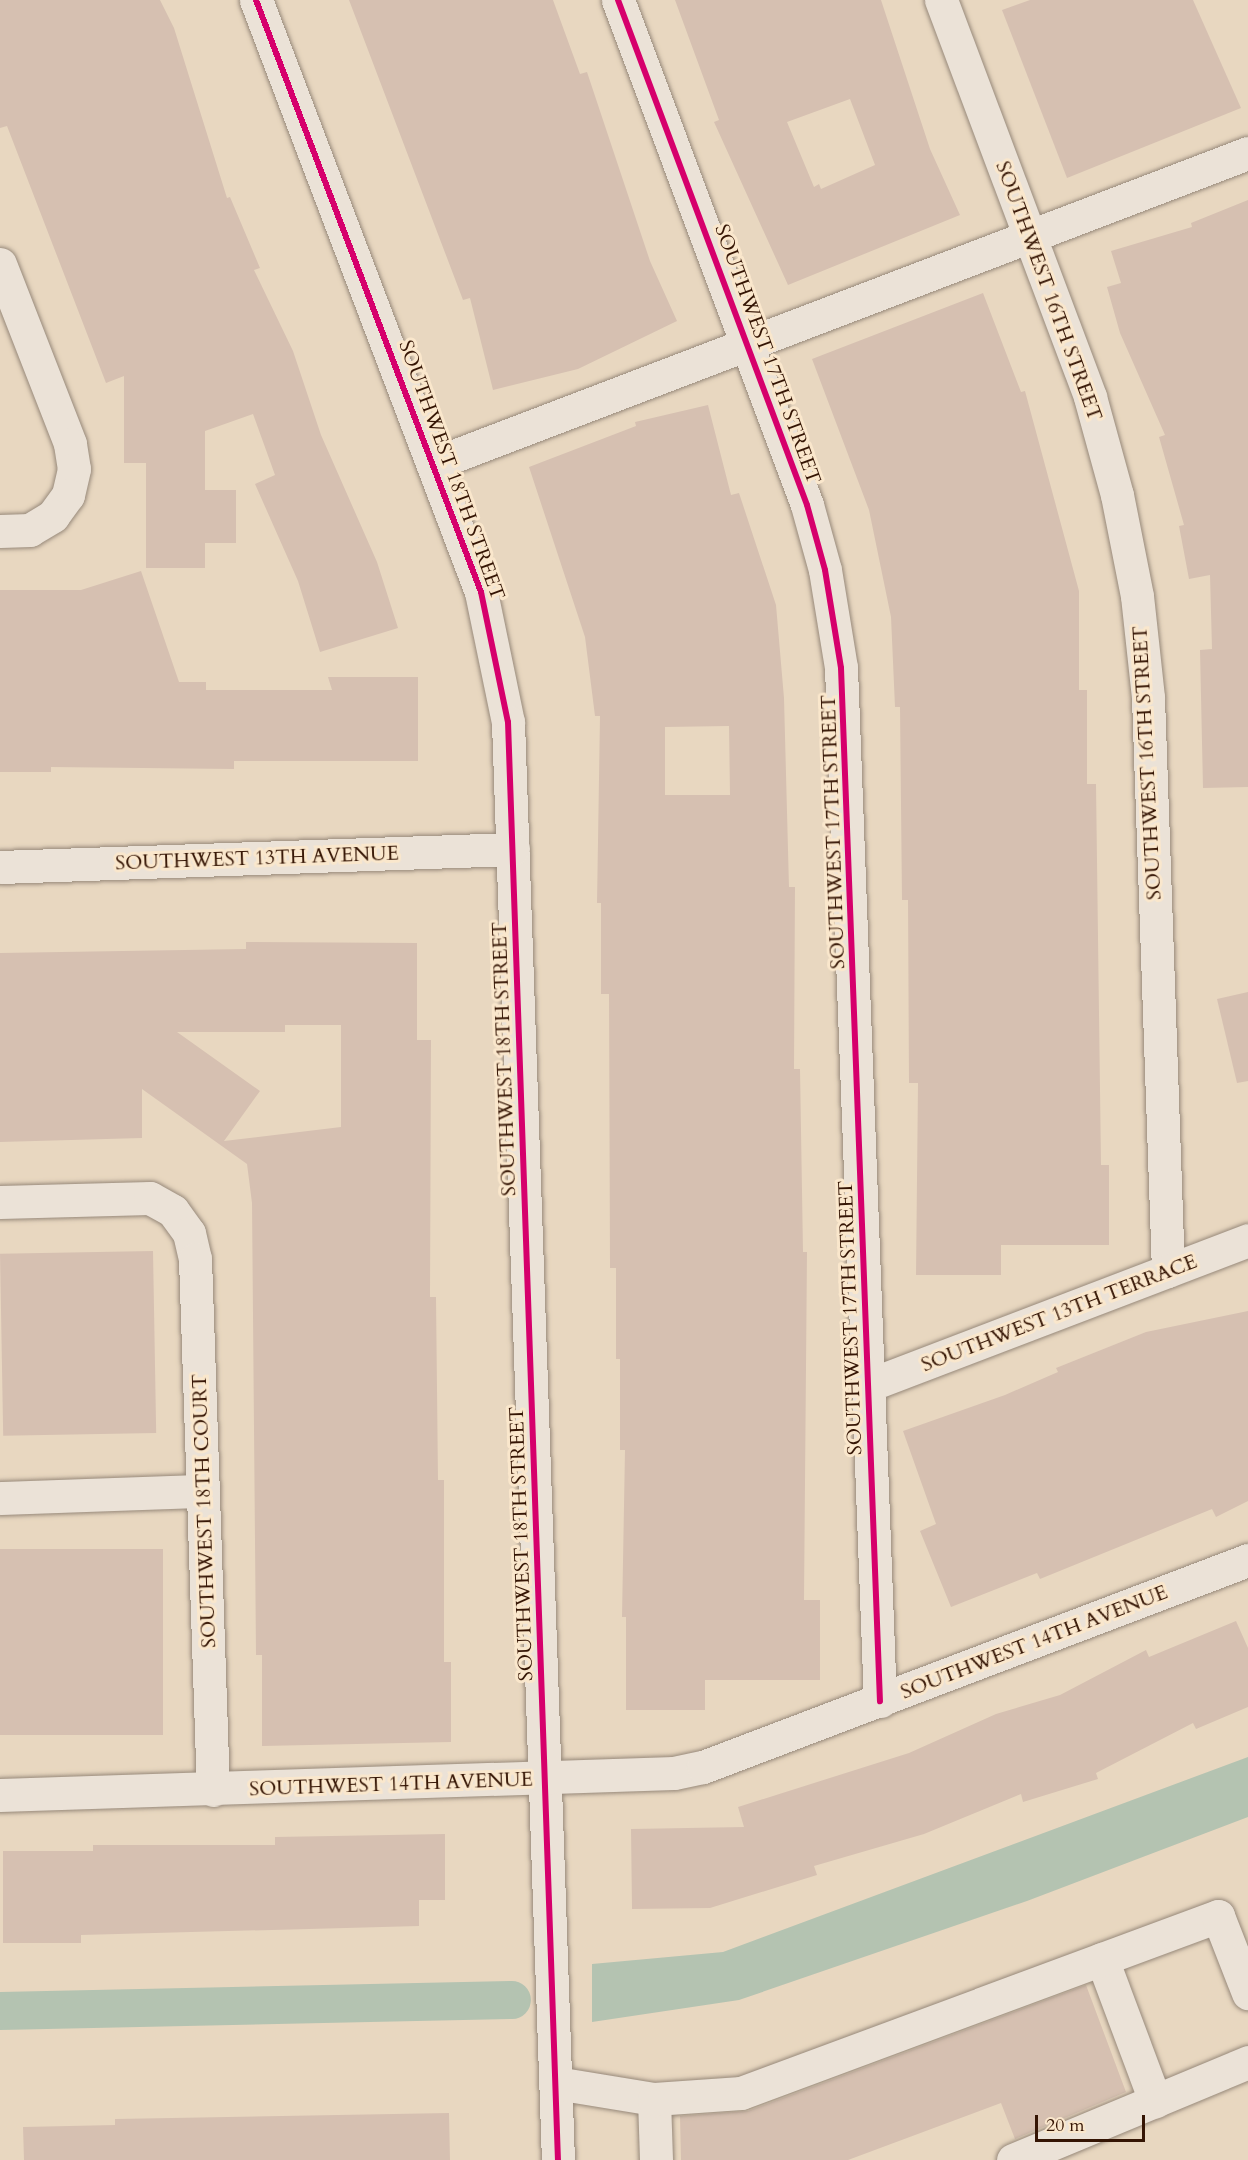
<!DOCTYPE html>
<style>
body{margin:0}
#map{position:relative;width:1248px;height:2160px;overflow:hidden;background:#e8d7c0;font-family:Cardo,serif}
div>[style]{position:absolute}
.water>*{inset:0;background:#b4c3b1}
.canal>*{height:38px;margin:-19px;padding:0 19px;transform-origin:19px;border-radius:19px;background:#b4c3b1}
.building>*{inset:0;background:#d6c0b1;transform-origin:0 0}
.roads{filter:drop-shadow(0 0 2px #97897a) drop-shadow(0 0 2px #97897a)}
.minor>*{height:33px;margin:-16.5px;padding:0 16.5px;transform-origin:16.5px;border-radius:16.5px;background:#ebe2d7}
.cycleway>*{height:6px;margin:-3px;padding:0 3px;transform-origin:3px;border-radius:3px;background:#d6006c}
span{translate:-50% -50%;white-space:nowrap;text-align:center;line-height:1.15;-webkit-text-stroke:6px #fae7cc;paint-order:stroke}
.street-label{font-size:20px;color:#351504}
.scale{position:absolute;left:1035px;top:2115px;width:110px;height:27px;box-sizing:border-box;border:3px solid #351504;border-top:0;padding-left:8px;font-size:18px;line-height:21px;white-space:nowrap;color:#351504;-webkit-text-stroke:4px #fae7cc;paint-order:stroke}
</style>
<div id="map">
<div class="water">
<i style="clip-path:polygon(1248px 1757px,1248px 1817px,1027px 1901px,739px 2000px,592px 2022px,592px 1964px,723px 1952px)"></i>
</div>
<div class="canal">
<i style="left:0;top:2011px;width:512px;rotate:-1.23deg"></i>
</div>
<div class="building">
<i style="clip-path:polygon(0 0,160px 0,174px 28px,227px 198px,230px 197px,260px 268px,254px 270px,293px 351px,321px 435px,377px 562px,398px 628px,320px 652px,298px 581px,255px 484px,275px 475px,253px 414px,205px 431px,205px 490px,236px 490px,236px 543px,205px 543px,205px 568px,146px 568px,146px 463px,124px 463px,124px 376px,106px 383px,7px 126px,0 128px)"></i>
<i style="clip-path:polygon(349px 0,553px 0,580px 74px,587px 72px,650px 261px,677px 321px,578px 369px,493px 390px,470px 298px,463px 300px)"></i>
<i style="clip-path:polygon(evenodd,675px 0,881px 0,930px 149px,960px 215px,788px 285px,714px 122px,719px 120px,675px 0,850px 99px,875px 165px,821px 189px,819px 184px,814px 187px,787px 122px,850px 99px)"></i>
<i style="clip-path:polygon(1030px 0,1193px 0,1241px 108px,1067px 178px,1002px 10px)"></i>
<i style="clip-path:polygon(1248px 200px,1248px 787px,1203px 788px,1200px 650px,1212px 649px,1210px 575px,1189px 579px,1179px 526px,1184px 525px,1159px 437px,1165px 435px,1120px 333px,1107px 287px,1121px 283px,1111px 251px,1192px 227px,1191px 223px)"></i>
<i style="clip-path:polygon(983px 293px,1021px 392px,1025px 391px,1079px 591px,1079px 690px,1087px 690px,1087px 784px,1096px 784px,1101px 1165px,1109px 1165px,1109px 1245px,1001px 1245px,1001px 1275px,916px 1275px,918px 1083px,909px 1083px,908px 900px,902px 900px,900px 707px,895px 707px,891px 617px,869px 510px,812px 359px)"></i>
<i style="clip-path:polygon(evenodd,708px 405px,731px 495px,739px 493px,776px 605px,784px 698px,789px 887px,795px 887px,794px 1069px,800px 1069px,803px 1252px,807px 1252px,804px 1600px,820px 1600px,820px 1680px,705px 1680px,705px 1710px,626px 1710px,626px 1617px,622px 1617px,625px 1450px,620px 1450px,620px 1359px,616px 1359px,616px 1268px,610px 1268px,609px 994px,601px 994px,601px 903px,597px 903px,600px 716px,595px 716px,585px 637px,529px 467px,636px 426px,635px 422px,708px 405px,729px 726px,730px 795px,665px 795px,665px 727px,729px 726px)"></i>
<i style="clip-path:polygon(141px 571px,179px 682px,206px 682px,206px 690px,332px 690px,328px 677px,418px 677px,418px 761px,234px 761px,234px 769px,51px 767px,51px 772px,0 772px,0 590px,81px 590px)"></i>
<i style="clip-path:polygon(evenodd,246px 942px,417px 943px,417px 1040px,431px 1040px,430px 1297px,436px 1297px,438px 1480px,444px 1480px,444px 1662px,451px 1662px,451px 1742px,262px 1746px,262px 1655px,256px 1655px,252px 1203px,247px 1164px,142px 1089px,142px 1138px,0 1142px,0 953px,246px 949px,246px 942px,285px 1025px,341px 1025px,341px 1127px,224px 1141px,260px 1091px,177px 1032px,285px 1032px,285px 1025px)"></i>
<i style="clip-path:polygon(1248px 992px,1248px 1081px,1237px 1083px,1217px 999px)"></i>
<i style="left:153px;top:1251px;width:182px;height:153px;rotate:89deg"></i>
<i style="clip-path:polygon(1248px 1311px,1248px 1501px,1216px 1517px,1212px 1509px,1040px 1579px,1037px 1573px,951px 1607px,920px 1531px,936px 1524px,903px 1431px,1005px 1395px,1058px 1372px,1056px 1368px,1146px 1332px)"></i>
<i style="left:0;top:1549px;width:163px;height:186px"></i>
<i style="clip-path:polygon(1236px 1621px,1248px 1648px,1248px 1707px,1196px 1729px,1193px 1723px,1096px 1773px,1098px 1779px,1023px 1802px,1021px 1794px,924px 1834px,814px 1866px,817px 1875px,710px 1908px,632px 1909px,631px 1829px,744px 1827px,738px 1807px,909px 1753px,996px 1714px,1060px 1695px,1146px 1650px,1149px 1657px)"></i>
<i style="clip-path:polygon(445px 1834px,445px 1900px,419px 1900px,419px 1926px,81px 1935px,81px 1943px,3px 1943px,3px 1851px,93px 1851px,93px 1845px,275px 1845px,275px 1837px)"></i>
<i style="clip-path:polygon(1086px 1985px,1126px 2092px,1015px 2139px,1001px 2103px,848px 2160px,681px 2160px,680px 2116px,748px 2111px)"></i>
<i style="clip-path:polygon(449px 2113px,450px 2160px,24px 2160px,23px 2127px,115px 2125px,115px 2119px)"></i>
</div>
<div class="roads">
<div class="minor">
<i style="left:256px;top:0;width:633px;rotate:69.19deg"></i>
<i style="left:481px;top:592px;width:133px;rotate:78.3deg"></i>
<i style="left:508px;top:722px;width:1439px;rotate:88.01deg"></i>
<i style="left:618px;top:0;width:539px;rotate:69.48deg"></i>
<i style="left:807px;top:505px;width:67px;rotate:74.5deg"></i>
<i style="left:825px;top:570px;width:99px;rotate:80.7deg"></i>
<i style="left:841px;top:668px;width:1034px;rotate:87.84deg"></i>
<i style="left:941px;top:0;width:424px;rotate:69.4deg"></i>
<i style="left:1090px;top:397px;width:102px;rotate:74.6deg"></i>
<i style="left:1117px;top:495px;width:103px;rotate:78.8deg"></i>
<i style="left:1137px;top:596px;width:103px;rotate:83.8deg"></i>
<i style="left:1148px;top:698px;width:573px;rotate:88deg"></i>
<i style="left:0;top:264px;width:193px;rotate:68.7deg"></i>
<i style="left:70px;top:444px;width:25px;rotate:81deg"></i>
<i style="left:74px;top:469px;width:27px;rotate:103deg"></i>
<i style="left:68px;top:495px;width:26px;rotate:126deg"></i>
<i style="left:53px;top:516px;width:27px;rotate:149deg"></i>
<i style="left:30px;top:530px;width:30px;rotate:178deg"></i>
<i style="left:433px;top:464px;width:872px;rotate:-20.89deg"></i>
<i style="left:0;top:867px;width:513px;rotate:-2.01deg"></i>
<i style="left:0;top:1202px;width:150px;rotate:-1.5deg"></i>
<i style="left:150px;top:1198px;width:26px;rotate:29deg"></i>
<i style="left:173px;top:1211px;width:27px;rotate:54deg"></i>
<i style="left:189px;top:1233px;width:27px;rotate:77deg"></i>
<i style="left:195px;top:1259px;width:531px;rotate:88.06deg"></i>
<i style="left:869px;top:1385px;width:406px;rotate:-20.9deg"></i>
<i style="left:0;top:1498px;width:203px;rotate:-2deg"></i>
<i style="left:0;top:1795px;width:674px;rotate:-1.87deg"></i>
<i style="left:674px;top:1773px;width:30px;rotate:-12deg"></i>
<i style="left:703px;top:1767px;width:583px;rotate:-20.8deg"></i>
<i style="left:1102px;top:1959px;width:152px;rotate:69.5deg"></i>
<i style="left:556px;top:2083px;width:99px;rotate:9.3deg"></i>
<i style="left:654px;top:2099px;width:61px;rotate:88.1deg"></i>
<i style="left:654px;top:2099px;width:87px;rotate:-3.9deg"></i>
<i style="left:741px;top:2093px;width:509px;rotate:-20.36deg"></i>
<i style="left:1218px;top:1916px;width:83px;rotate:68.7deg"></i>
<i style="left:1013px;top:2160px;width:255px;rotate:-22.6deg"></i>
</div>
</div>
<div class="cycleway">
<i style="left:256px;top:0;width:633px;rotate:69.19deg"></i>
<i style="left:481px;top:592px;width:133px;rotate:78.3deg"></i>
<i style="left:508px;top:722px;width:1439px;rotate:88.01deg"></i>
<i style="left:618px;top:0;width:539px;rotate:69.48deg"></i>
<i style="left:807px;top:505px;width:67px;rotate:74.5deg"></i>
<i style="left:825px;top:570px;width:99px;rotate:80.7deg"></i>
<i style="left:841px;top:668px;width:1034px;rotate:87.84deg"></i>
</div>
<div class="street-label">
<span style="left:1049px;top:291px;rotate:70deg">SOUTHWEST 16TH STREET</span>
<span style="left:768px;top:354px;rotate:70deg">SOUTHWEST 17TH STREET</span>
<span style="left:452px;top:470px;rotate:70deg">SOUTHWEST 18TH STREET</span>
<span style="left:1147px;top:763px;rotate:-93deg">SOUTHWEST 16TH STREET</span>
<span style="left:833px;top:832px;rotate:-92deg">SOUTHWEST 17TH STREET</span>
<span style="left:257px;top:858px;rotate:-2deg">SOUTHWEST 13TH AVENUE</span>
<span style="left:504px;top:1059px;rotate:-92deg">SOUTHWEST 18TH STREET</span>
<span style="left:1059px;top:1313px;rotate:-21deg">SOUTHWEST 13TH TERRACE</span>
<span style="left:850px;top:1318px;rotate:-92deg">SOUTHWEST 17TH STREET</span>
<span style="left:204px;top:1511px;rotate:-92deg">SOUTHWEST 18TH COURT</span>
<span style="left:521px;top:1544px;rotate:-92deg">SOUTHWEST 18TH STREET</span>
<span style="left:1034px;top:1642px;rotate:-21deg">SOUTHWEST 14TH AVENUE</span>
<span style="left:391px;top:1784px;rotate:-2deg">SOUTHWEST 14TH AVENUE</span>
</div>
<div class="scale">20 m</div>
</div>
